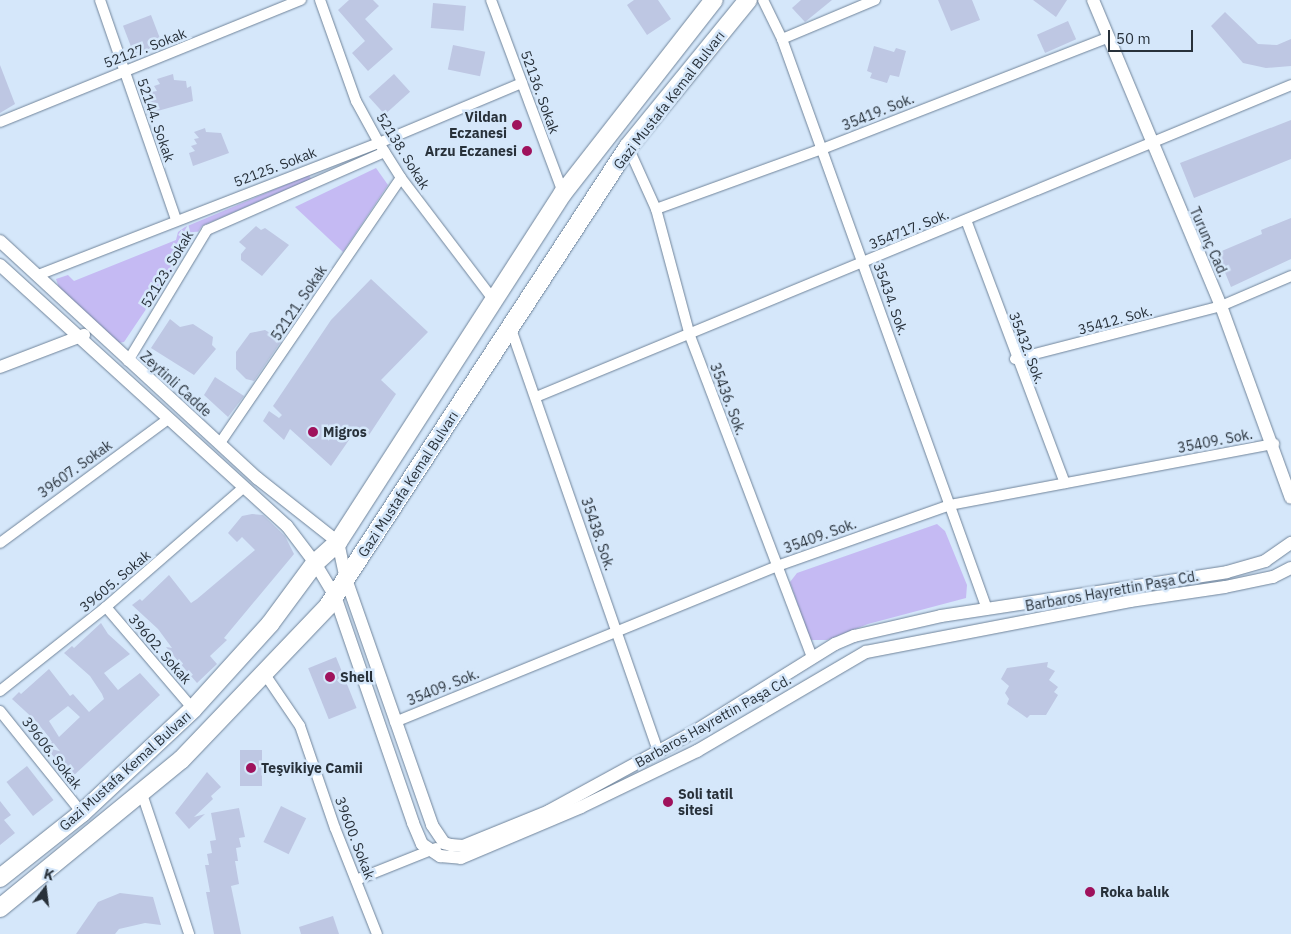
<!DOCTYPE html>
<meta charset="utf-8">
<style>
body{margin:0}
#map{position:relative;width:1291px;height:934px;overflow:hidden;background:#d5e7fa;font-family:"IBM Plex Sans",sans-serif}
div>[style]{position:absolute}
.green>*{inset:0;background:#c5baf3}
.building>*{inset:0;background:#bec7e3;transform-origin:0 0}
.roads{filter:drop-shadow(0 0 1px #70849a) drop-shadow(0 0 1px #70849a)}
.minor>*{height:10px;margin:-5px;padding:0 5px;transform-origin:5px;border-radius:5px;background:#fff}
.tertiary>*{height:12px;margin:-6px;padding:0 6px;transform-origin:6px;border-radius:6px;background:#fff}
.trunk>*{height:18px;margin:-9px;padding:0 9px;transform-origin:9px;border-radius:9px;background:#fff}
.dots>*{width:14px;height:14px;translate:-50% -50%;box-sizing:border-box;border:2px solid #d5e7fa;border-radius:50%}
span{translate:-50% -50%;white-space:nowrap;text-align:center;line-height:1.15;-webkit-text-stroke:5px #d5e7fa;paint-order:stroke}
.street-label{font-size:14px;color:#28313a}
.poi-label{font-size:14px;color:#28313a;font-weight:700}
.right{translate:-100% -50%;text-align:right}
.left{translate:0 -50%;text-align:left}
.north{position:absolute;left:20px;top:864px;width:50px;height:50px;-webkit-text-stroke:4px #d5e7fa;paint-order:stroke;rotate:15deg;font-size:14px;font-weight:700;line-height:20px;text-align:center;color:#28313a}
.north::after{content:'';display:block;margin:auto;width:18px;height:22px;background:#28313a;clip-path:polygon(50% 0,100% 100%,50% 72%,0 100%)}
.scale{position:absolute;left:1108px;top:30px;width:85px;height:22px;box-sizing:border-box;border:2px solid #28313a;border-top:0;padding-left:6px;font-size:15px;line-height:18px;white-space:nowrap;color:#28313a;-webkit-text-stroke:4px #d5e7fa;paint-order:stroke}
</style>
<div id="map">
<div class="green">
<i style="clip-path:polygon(376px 168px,388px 185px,343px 252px,295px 207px)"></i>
<i style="clip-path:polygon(309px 175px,311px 179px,202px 226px,124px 342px,116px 343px,59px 288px,56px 279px,68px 275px,74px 281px,176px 240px,178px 232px,185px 227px)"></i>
<i style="clip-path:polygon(937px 524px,945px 531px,967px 585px,966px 598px,868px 624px,827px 640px,810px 640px,790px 582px,797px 573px)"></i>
</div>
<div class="building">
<i style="clip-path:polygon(349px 0,373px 0,379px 6px,365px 19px,393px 49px,368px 71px,352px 53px,365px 41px,338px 10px)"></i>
<i style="clip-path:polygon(634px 0,658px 0,671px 19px,647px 35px,627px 5px)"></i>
<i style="clip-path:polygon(801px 0,832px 0,805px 22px,792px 8px)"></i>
<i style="clip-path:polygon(938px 0,972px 0,980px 20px,951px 31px)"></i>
<i style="clip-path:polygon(1033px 0,1067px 0,1056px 17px)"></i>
<i style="left:433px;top:3px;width:33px;height:25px;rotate:5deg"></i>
<i style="clip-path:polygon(1225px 12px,1258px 44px,1277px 45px,1291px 39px,1291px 66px,1266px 68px,1243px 63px,1211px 26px)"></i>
<i style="left:151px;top:15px;width:31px;height:30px;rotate:69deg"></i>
<i style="left:1068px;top:21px;width:20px;height:34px;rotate:66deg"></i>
<i style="left:453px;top:45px;width:33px;height:25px;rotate:12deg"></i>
<i style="clip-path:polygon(874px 46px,894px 52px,896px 48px,906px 51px,899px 77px,890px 75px,887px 83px,870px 78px,872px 73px,867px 71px)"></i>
<i style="clip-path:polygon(0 65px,15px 104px,0 113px)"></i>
<i style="clip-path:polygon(173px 74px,174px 80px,186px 81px,187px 88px,191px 86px,193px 101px,154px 112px,147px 98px,154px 97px,151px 92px,157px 91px,154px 86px,160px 84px,157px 79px)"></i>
<i style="left:394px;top:74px;width:24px;height:34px;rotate:48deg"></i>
<i style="clip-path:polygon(1291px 120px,1291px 159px,1194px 198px,1180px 163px)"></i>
<i style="clip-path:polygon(205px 128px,206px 132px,221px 133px,229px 153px,193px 166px,189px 153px,195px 151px,191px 146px,197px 144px,194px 139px,199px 138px,194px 132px)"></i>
<i style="clip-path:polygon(1291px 218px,1291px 259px,1231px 287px,1217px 253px,1262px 234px,1261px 230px)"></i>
<i style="clip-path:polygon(256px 226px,261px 230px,265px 228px,289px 245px,262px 276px,241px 260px,241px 254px,246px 248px,239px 242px)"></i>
<i style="clip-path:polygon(371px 279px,428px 332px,381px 380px,396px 394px,369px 435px,358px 427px,331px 466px,290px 429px,284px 440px,263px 421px,269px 411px,279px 418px,282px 415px,273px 406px,331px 320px)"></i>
<i style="clip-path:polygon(170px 319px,180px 327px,193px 324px,213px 337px,212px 345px,216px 349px,194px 375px,151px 348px)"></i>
<i style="clip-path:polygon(265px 330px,282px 340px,254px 381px,246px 379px,236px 369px,236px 352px,250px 333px)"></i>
<i style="clip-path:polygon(215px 377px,244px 396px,228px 417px,204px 395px)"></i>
<i style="clip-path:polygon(252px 514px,263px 515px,285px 536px,294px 554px,224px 638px,227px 640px,210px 656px,217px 664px,197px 683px,166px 647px,172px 648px,158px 629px,132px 605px,140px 599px,142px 601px,169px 575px,191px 603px,197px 599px,255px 550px,242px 537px,237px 542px,228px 533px,242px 516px)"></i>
<i style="clip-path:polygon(evenodd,101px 623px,108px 634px,130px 654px,104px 673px,118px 690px,140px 673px,160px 695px,72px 777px,46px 748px,52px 742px,37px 722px,12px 699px,19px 692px,21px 694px,49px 669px,70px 696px,73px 694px,89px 712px,104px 699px,102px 694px,90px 676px,64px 653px,72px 646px,74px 648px,101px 623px,68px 706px,80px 717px,59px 737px,49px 721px,68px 706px)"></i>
<i style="left:336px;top:657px;width:55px;height:30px;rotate:68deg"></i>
<i style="clip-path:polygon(1048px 662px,1047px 667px,1055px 671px,1049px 680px,1058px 687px,1054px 692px,1058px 695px,1046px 715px,1030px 715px,1027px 718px,1007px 704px,1009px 699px,1005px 693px,1009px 686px,1001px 679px,1007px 668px)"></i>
<i style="left:240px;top:750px;width:22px;height:36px"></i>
<i style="left:27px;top:766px;width:43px;height:26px;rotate:52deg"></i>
<i style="clip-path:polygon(207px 772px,221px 787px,211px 796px,213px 799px,194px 817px,205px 814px,189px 829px,175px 813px)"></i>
<i style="clip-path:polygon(0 801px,11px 815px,4px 820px,15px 833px,0 845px)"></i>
<i style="left:281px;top:806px;width:28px;height:40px;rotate:26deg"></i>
<i style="clip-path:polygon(239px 808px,245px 837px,239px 838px,241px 847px,236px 848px,238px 861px,235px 861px,239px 884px,231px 886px,241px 934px,214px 934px,206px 892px,210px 892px,205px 865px,209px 865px,207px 854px,212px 853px,210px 841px,216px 840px,211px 813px)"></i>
<i style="clip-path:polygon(120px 893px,153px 897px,161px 925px,145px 923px,119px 929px,115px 934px,76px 934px,98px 902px)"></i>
<i style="clip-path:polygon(333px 916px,339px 934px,301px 934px,299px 927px)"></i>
</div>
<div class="roads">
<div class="minor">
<i style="left:100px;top:0;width:233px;rotate:70.9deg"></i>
<i style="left:320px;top:0;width:107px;rotate:70.4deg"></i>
<i style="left:356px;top:101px;width:48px;rotate:61.3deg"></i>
<i style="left:379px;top:143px;width:41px;rotate:57.8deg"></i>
<i style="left:401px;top:178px;width:152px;rotate:52.8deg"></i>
<i style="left:491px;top:0;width:206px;rotate:69.5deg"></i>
<i style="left:763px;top:0;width:43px;rotate:64deg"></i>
<i style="left:782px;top:39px;width:606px;rotate:70.22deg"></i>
<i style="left:782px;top:39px;width:101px;rotate:-22.8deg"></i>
<i style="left:0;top:122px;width:325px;rotate:-22.1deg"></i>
<i style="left:628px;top:147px;width:68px;rotate:65.7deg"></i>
<i style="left:656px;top:209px;width:131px;rotate:75deg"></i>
<i style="left:690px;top:336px;width:344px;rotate:69.2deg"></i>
<i style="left:656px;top:209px;width:177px;rotate:-19.9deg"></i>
<i style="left:822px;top:149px;width:308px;rotate:-21.3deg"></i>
<i style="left:966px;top:220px;width:281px;rotate:69.4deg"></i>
<i style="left:38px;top:275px;width:366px;rotate:-21.2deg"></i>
<i style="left:379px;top:143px;width:155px;rotate:-22.8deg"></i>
<i style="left:510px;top:326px;width:450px;rotate:70.8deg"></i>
<i style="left:1015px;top:359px;width:213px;rotate:-14.4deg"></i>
<i style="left:1221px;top:306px;width:76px;rotate:-23.2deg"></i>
<i style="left:128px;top:361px;width:153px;rotate:-58.9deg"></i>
<i style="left:207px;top:230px;width:194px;rotate:-23.7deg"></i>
<i style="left:536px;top:397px;width:817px;rotate:-22.45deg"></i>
<i style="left:220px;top:443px;width:321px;rotate:-55.7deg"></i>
<i style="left:0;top:543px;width:209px;rotate:-36.4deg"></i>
<i style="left:106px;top:607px;width:134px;rotate:49.5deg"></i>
<i style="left:264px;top:673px;width:64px;rotate:55.8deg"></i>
<i style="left:300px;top:726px;width:108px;rotate:71.1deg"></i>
<i style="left:335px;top:828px;width:114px;rotate:68.4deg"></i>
<i style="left:0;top:691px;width:135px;rotate:-38.4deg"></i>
<i style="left:106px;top:607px;width:183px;rotate:-41deg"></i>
<i style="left:0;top:711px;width:131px;rotate:51.2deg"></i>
<i style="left:395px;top:722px;width:413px;rotate:-22.2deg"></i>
<i style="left:777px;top:566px;width:183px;rotate:-19.4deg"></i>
<i style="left:950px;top:505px;width:330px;rotate:-10.7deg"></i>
<i style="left:142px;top:794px;width:148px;rotate:71.4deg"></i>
<i style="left:356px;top:880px;width:86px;rotate:-21.8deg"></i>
</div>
<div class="tertiary">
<i style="left:1093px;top:0;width:332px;rotate:67.3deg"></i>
<i style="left:1221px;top:306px;width:204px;rotate:70deg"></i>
<i style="left:0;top:241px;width:350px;rotate:42.7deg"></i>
<i style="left:257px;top:478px;width:103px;rotate:38.3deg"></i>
<i style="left:338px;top:542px;width:38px;rotate:78deg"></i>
<i style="left:346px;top:579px;width:261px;rotate:70.7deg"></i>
<i style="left:432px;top:825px;width:22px;rotate:56deg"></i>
<i style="left:444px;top:843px;width:7px;rotate:16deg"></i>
<i style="left:451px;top:845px;width:12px;rotate:5deg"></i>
<i style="left:463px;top:846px;width:93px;rotate:-22.1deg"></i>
<i style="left:549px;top:811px;width:166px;rotate:-28.7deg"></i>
<i style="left:695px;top:731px;width:165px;rotate:-31.9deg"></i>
<i style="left:835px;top:644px;width:21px;rotate:-23deg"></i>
<i style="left:854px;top:636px;width:89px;rotate:-12.9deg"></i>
<i style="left:941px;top:616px;width:289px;rotate:-8.7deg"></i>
<i style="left:1227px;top:572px;width:40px;rotate:-16deg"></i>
<i style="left:1265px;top:561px;width:32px;rotate:-35deg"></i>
<i style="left:0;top:265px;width:388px;rotate:42.3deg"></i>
<i style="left:287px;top:526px;width:46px;rotate:52.9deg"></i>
<i style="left:315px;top:563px;width:39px;rotate:59deg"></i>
<i style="left:335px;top:596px;width:240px;rotate:71deg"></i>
<i style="left:413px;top:823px;width:23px;rotate:67deg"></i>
<i style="left:422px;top:844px;width:22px;rotate:34deg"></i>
<i style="left:440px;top:856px;width:21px;rotate:5deg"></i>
<i style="left:461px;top:858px;width:130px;rotate:-23deg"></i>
<i style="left:581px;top:807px;width:129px;rotate:-25.8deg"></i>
<i style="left:697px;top:751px;width:196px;rotate:-30.4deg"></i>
<i style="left:866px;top:652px;width:269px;rotate:-10.9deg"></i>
<i style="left:1130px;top:601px;width:96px;rotate:-8.4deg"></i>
<i style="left:1225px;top:587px;width:49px;rotate:-11.8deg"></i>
<i style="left:1273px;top:577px;width:20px;rotate:-27deg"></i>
<i style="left:0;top:367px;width:90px;rotate:-20.9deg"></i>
</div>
<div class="trunk">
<i style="left:0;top:878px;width:105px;rotate:-38.4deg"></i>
<i style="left:82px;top:813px;width:152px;rotate:-43.1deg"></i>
<i style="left:193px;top:709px;width:115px;rotate:-47.8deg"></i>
<i style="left:270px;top:624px;width:76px;rotate:-53.6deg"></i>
<i style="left:315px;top:563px;width:31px;rotate:-42deg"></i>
<i style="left:338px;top:542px;width:415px;rotate:-57.2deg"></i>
<i style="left:563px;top:193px;width:245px;rotate:-52deg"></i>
<i style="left:0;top:908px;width:234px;rotate:-39.3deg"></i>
<i style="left:181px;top:760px;width:213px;rotate:-46.3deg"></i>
<i style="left:328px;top:606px;width:548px;rotate:-56.83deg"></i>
<i style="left:628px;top:147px;width:190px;rotate:-50.8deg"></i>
</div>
</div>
<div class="dots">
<i style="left:517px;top:125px;background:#9f125c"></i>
<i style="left:527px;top:151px;background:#9f125c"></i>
<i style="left:313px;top:432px;background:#9f125c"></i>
<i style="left:330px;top:677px;background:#9f125c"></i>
<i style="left:251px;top:768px;background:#9f125c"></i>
<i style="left:668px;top:802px;background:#9f125c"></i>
<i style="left:1090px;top:892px;background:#9f125c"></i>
</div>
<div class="street-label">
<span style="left:145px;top:48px;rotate:-21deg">52127. Sokak</span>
<span style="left:540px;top:92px;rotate:70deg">52136. Sokak</span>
<span style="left:669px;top:100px;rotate:-52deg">Gazi Mustafa Kemal Bulvarı</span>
<span style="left:878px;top:112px;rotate:-22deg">35419. Sok.</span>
<span style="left:156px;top:120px;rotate:71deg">52144. Sokak</span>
<span style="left:403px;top:151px;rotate:58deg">52138. Sokak</span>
<span style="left:275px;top:167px;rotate:-21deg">52125. Sokak</span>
<span style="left:909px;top:229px;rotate:-22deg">354717. Sok.</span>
<span style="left:1209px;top:242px;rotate:66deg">Turunç Cad.</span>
<span style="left:167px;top:269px;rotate:-59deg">52123. Sokak</span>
<span style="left:891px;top:299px;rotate:70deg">35434. Sok.</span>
<span style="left:299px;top:303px;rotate:-56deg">52121. Sokak</span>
<span style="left:1115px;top:320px;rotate:-15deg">35412. Sok.</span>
<span style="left:1027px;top:348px;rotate:69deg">35432. Sok.</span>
<span style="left:176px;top:384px;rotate:42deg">Zeytinli Cadde</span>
<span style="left:728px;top:399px;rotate:69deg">35436. Sok.</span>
<span style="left:1215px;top:441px;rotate:-11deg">35409. Sok.</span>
<span style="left:75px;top:469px;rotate:-36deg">39607. Sokak</span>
<span style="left:408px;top:484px;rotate:-57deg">Gazi Mustafa Kemal Bulvarı</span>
<span style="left:598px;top:534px;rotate:71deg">35438. Sok.</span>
<span style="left:820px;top:536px;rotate:-20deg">35409. Sok.</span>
<span style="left:115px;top:581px;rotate:-40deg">39605. Sokak</span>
<span style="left:1112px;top:591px;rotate:-10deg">Barbaros Hayrettin Paşa Cd.</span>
<span style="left:160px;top:649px;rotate:49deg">39602. Sokak</span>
<span style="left:443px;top:687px;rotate:-22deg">35409. Sok.</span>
<span style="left:713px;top:721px;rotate:-29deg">Barbaros Hayrettin Paşa Cd.</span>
<span style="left:52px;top:753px;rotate:52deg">39606. Sokak</span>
<span style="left:125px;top:771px;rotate:-42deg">Gazi Mustafa Kemal Bulvarı</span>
<span style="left:355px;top:838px;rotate:69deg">39600. Sokak</span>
</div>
<div class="poi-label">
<span class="right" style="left:507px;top:125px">Vildan<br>Eczanesi</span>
<span class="right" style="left:517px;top:151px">Arzu Eczanesi</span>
<span class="left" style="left:323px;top:432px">Migros</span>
<span class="left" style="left:340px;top:677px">Shell</span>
<span class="left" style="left:261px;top:768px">Teşvikiye Camii</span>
<span class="left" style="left:678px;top:802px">Soli tatil<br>sitesi</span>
<span class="left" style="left:1100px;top:892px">Roka balık</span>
</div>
<div class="north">K</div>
<div class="scale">50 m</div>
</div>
